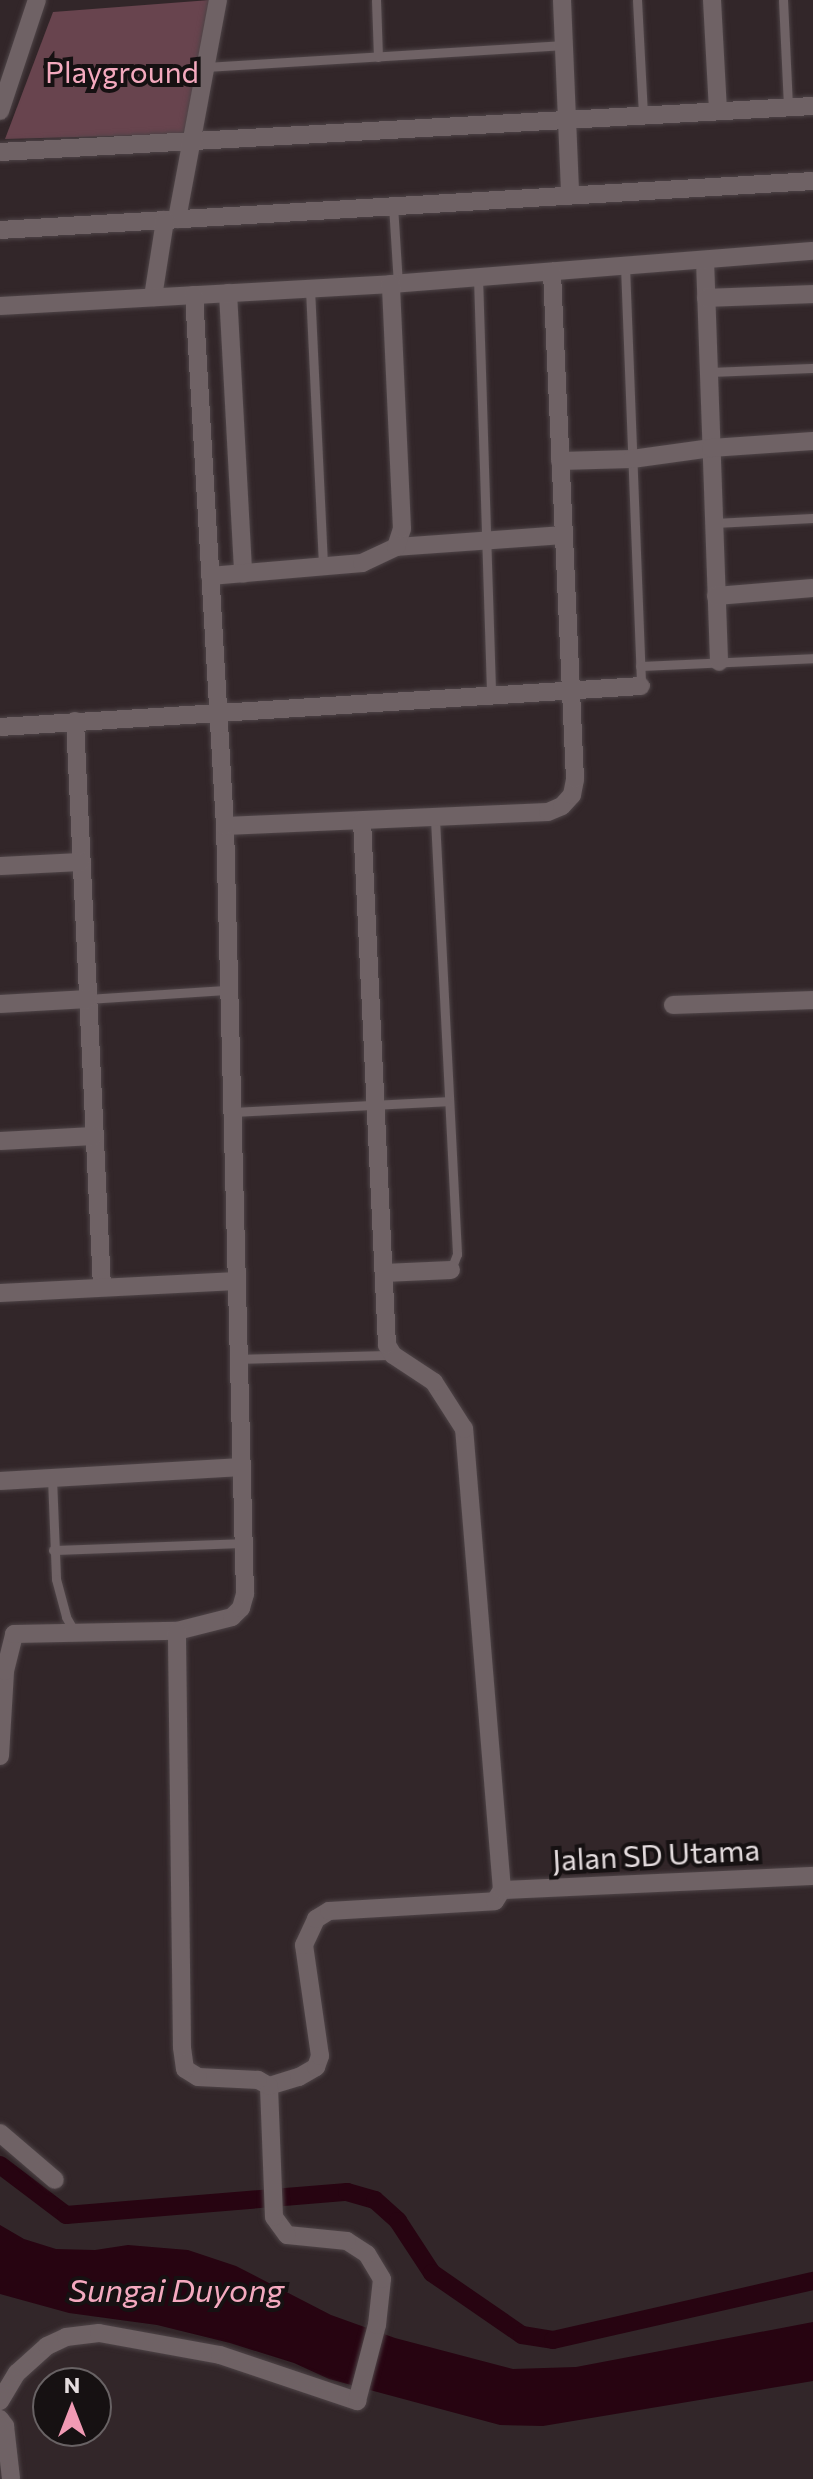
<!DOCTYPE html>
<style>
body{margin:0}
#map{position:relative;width:813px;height:2479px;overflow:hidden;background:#322629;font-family:Commissioner,sans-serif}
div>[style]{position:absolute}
.green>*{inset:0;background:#68444e}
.water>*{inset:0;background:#270411}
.canal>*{height:18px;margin:-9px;padding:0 9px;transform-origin:9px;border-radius:9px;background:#270411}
.roads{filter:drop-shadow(0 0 2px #4e4447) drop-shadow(0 0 2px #4e4447)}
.lane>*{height:9px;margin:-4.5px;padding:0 4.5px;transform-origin:4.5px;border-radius:4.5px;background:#6f6265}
.street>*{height:18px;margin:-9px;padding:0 9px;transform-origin:9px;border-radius:9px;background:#6f6265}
span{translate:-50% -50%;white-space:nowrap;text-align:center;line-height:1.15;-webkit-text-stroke:8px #161112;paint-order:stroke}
.park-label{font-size:30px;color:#f4a9be}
.street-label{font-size:30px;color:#e4dcde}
.water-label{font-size:32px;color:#f4a9bf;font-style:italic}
.north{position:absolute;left:32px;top:2367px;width:80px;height:80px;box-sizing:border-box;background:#161112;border:2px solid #686264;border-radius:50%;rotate:0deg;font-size:22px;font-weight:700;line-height:32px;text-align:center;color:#e4dcde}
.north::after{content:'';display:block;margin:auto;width:28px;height:36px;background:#f19ab4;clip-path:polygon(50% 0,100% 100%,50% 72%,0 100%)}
</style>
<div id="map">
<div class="green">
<i style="clip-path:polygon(210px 0,184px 134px,5px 139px,53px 12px)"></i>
</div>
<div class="water">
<i style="clip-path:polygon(0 2225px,24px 2239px,56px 2249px,95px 2250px,128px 2245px,188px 2250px,236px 2266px,331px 2315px,395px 2338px,513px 2369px,576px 2367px,813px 2322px,813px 2381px,543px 2426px,500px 2425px,329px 2379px,294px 2363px,230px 2343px,157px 2325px,69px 2313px,0 2294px)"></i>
</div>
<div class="canal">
<i style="left:0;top:2165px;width:83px;rotate:37.1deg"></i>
<i style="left:66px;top:2215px;width:282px;rotate:-4.7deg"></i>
<i style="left:347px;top:2192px;width:29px;rotate:16deg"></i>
<i style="left:375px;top:2200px;width:31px;rotate:42deg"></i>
<i style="left:398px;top:2221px;width:62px;rotate:56.8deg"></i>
<i style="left:432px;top:2273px;width:109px;rotate:34.6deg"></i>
<i style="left:522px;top:2335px;width:31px;rotate:9deg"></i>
<i style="left:553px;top:2340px;width:267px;rotate:-12.8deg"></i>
</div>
<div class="roads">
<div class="lane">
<i style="left:376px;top:0;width:57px;rotate:88deg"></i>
<i style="left:637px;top:0;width:116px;rotate:87deg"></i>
<i style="left:783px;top:0;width:106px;rotate:87.3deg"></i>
<i style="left:206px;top:67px;width:359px;rotate:-3.5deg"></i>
<i style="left:393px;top:205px;width:79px;rotate:86.4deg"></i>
<i style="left:625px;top:266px;width:420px;rotate:87.8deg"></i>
<i style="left:478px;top:277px;width:419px;rotate:88.2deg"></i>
<i style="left:310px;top:289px;width:280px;rotate:87.3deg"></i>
<i style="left:708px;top:372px;width:105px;rotate:-2.2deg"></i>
<i style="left:714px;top:523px;width:99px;rotate:-2.9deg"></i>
<i style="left:640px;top:666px;width:173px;rotate:-2.6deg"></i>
<i style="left:435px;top:819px;width:436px;rotate:87.1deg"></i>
<i style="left:457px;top:1254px;width:17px;rotate:111deg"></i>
<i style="left:88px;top:999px;width:141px;rotate:-3.7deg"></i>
<i style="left:232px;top:1112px;width:215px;rotate:-2.9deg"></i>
<i style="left:239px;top:1359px;width:154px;rotate:-1.5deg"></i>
<i style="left:52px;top:1478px;width:101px;rotate:87.7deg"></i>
<i style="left:56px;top:1579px;width:39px;rotate:75deg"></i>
<i style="left:66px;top:1617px;width:20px;rotate:60deg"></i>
<i style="left:53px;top:1550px;width:190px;rotate:-2.1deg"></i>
</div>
<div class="street">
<i style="left:562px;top:0;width:194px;rotate:87.6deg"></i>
<i style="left:712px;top:0;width:111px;rotate:86.9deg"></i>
<i style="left:0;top:111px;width:117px;rotate:-71.6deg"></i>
<i style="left:0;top:152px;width:814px;rotate:-3.24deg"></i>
<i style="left:177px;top:219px;width:223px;rotate:-79.4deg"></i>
<i style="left:0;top:230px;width:814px;rotate:-3.45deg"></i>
<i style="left:705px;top:260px;width:402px;rotate:88deg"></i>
<i style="left:228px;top:293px;width:281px;rotate:86.9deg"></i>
<i style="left:153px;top:297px;width:78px;rotate:-81.1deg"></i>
<i style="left:706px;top:298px;width:107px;rotate:-2.1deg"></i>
<i style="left:0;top:306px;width:392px;rotate:-3.2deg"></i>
<i style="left:391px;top:284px;width:423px;rotate:-4.5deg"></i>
<i style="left:560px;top:461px;width:72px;rotate:-1.6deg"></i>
<i style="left:632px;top:459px;width:80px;rotate:-7.9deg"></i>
<i style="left:711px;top:448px;width:102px;rotate:-3.9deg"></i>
<i style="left:396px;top:547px;width:166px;rotate:-4.1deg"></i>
<i style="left:210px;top:576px;width:153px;rotate:-4.9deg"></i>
<i style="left:362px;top:563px;width:38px;rotate:-25deg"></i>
<i style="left:396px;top:547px;width:19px;rotate:-72deg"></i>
<i style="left:402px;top:529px;width:245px;rotate:-92.6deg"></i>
<i style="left:716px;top:596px;width:97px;rotate:-4.7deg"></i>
<i style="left:75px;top:721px;width:567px;rotate:87.27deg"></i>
<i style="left:0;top:727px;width:642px;rotate:-3.66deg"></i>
<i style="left:225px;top:826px;width:323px;rotate:-2.5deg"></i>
<i style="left:548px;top:812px;width:15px;rotate:-23deg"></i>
<i style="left:562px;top:806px;width:15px;rotate:-48deg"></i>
<i style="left:572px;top:795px;width:16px;rotate:-79deg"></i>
<i style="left:575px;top:779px;width:508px;rotate:-92.6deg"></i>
<i style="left:0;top:866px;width:81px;rotate:-2.8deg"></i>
<i style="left:0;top:1004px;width:88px;rotate:-3.3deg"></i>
<i style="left:673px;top:1005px;width:140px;rotate:-2deg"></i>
<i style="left:0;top:1141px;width:94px;rotate:-3deg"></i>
<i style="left:384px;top:1273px;width:67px;rotate:-2.6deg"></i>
<i style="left:0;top:1293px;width:237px;rotate:-2.9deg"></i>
<i style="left:0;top:1481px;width:242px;rotate:-3.3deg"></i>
<i style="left:0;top:1756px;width:85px;rotate:-86.6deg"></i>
<i style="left:5px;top:1671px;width:38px;rotate:-76deg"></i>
<i style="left:14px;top:1634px;width:163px;rotate:-1.1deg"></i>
<i style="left:177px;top:1631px;width:57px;rotate:-14.3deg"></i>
<i style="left:232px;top:1617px;width:13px;rotate:-45deg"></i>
<i style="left:241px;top:1608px;width:15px;rotate:-74deg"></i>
<i style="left:245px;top:1594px;width:768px;rotate:-91.49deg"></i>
<i style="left:225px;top:826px;width:532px;rotate:-93.34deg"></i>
<i style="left:502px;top:1890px;width:311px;rotate:-2.6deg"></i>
<i style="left:269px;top:2086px;width:31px;rotate:-17deg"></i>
<i style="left:299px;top:2077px;width:20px;rotate:-30deg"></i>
<i style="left:316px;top:2067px;width:12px;rotate:-70deg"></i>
<i style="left:320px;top:2056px;width:112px;rotate:-98.2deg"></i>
<i style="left:304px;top:1945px;width:29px;rotate:-65deg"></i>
<i style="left:316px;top:1919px;width:15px;rotate:-32deg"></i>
<i style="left:329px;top:1911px;width:166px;rotate:-3.4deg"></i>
<i style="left:495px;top:1901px;width:13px;rotate:-58deg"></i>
<i style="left:502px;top:1890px;width:463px;rotate:-94.7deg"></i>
<i style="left:464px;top:1429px;width:56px;rotate:-122.6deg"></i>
<i style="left:434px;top:1382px;width:49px;rotate:-146.6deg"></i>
<i style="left:393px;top:1355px;width:12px;rotate:-121deg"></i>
<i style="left:387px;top:1345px;width:525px;rotate:-92.73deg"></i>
<i style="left:0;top:2133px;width:72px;rotate:40.5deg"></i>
<i style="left:0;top:2401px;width:33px;rotate:-59deg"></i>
<i style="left:17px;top:2373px;width:40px;rotate:-42deg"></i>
<i style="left:47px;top:2346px;width:21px;rotate:-25deg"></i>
<i style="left:66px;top:2337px;width:33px;rotate:-7deg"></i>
<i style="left:99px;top:2333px;width:123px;rotate:10.3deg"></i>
<i style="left:220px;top:2355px;width:145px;rotate:18.6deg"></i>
<i style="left:357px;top:2401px;width:79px;rotate:-75.3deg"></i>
<i style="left:377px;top:2325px;width:46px;rotate:-83.8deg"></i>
<i style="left:382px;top:2279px;width:29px;rotate:-121deg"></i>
<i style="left:367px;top:2254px;width:24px;rotate:-147deg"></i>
<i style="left:347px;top:2241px;width:60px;rotate:-174.3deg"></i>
<i style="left:287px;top:2235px;width:22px;rotate:-126deg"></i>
<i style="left:274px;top:2217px;width:131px;rotate:-92.2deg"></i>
<i style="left:269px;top:2086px;width:13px;rotate:-151deg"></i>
<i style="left:258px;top:2080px;width:60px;rotate:-177.1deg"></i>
<i style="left:198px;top:2077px;width:15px;rotate:-148deg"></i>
<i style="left:185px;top:2069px;width:22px;rotate:-98deg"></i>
<i style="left:182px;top:2047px;width:416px;rotate:-90.7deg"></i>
<i style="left:0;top:2419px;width:9px;rotate:54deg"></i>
<i style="left:5px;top:2426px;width:53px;rotate:83.5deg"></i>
</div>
</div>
<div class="park-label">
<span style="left:122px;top:71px">Playground</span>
</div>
<div class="street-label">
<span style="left:656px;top:1854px;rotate:-3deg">Jalan SD Utama</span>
</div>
<div class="water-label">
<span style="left:176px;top:2289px">Sungai Duyong</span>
</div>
<div class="north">N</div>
</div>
